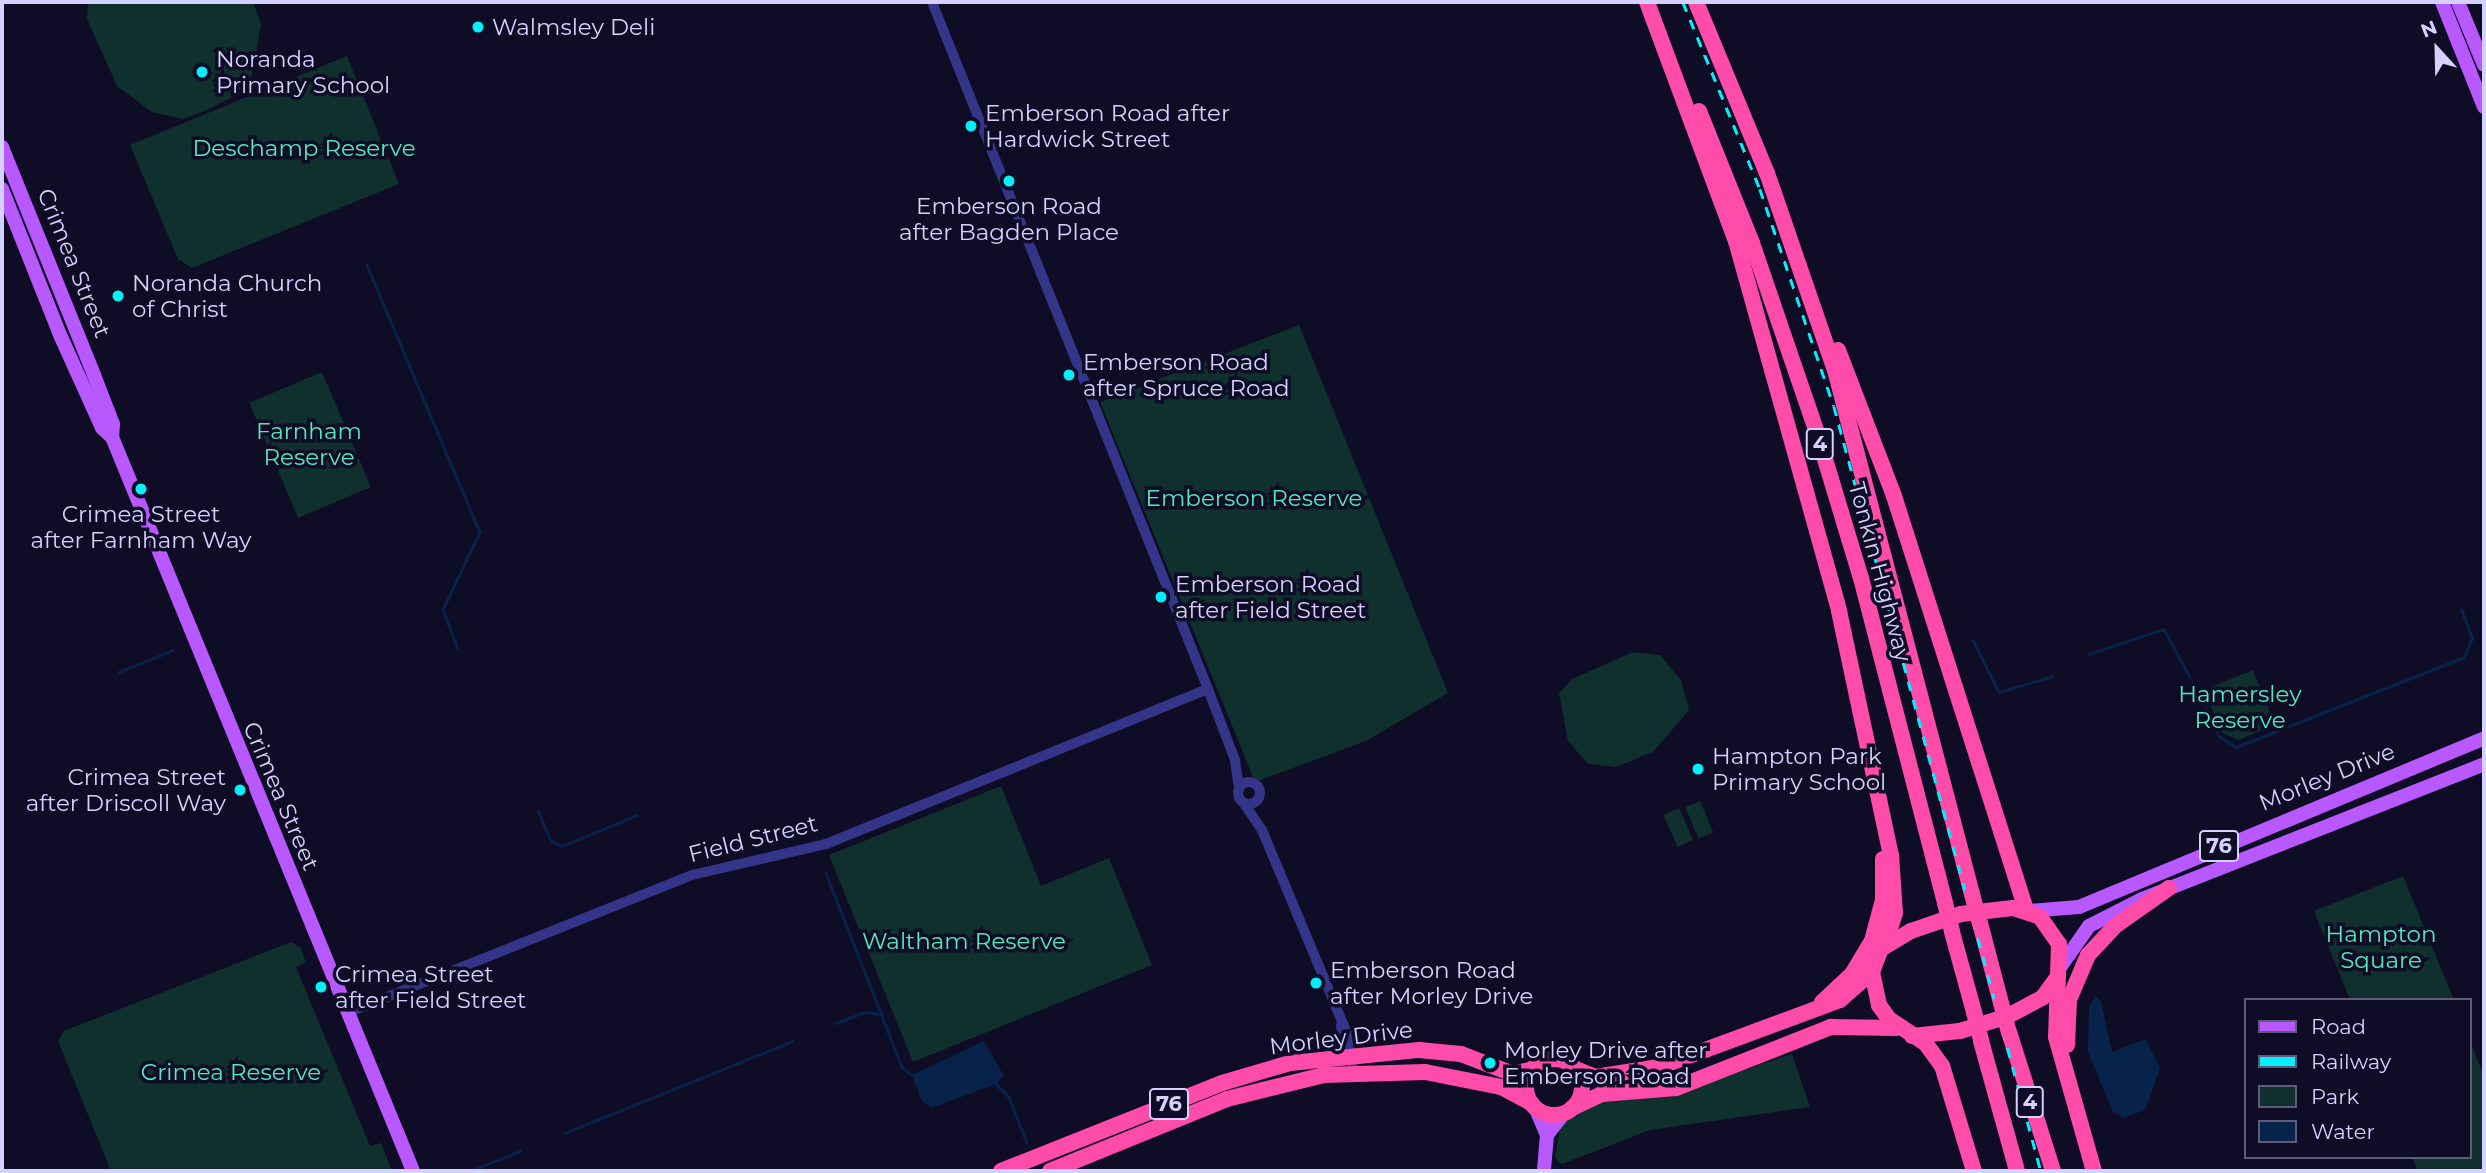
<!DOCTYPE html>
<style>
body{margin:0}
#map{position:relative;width:2486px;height:1173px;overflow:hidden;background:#0f0c25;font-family:Montserrat,sans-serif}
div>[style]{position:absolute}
.green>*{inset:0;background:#0f302d;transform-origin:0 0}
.water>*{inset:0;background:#082349}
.stream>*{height:2.5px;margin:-1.25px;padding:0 1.25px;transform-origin:1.25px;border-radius:1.25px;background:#082349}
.minor>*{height:10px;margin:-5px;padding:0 5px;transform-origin:5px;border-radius:5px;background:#343588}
.minor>.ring{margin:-5px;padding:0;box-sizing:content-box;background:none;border:10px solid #343588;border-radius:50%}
.major>*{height:14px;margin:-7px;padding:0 7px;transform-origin:7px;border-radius:7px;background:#b858ff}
.highway>*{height:16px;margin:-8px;padding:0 8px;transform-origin:8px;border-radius:8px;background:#ff4cab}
.highway>.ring{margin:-8px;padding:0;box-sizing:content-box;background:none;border:16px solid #ff4cab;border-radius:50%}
.rail>*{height:2.5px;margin-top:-1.25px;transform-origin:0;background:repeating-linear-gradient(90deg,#00f0fc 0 10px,transparent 0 19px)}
.highway-bridge>*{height:16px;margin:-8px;padding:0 8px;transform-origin:8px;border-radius:8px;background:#ff4cab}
.dots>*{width:19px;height:19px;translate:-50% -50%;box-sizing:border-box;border:4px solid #0f0c25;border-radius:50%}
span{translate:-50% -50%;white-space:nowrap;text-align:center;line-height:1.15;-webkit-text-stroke:7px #0f0c25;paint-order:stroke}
.shield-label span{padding:2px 5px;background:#0f0c25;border:2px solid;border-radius:5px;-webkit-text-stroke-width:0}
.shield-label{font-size:21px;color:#d4d1ff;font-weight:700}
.poi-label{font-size:23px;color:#d4d1ff}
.left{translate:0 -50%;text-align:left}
.right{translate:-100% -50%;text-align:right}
.park-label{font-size:23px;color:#53e9bc}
.street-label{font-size:23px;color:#d4d1ff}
.frame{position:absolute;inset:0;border:4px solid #d4d1ff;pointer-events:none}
.legend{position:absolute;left:2244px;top:998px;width:228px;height:161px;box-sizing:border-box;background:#0f0c25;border:2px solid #5e5b7c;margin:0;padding:9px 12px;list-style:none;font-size:21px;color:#d4d1ff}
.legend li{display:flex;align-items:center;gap:14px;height:35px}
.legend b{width:35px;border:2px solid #5e5b7c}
.north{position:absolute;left:2402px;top:14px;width:70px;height:70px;-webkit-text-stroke:5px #0f0c25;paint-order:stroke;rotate:338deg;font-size:19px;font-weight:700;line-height:28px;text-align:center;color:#d4d1ff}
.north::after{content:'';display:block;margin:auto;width:24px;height:32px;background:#d4d1ff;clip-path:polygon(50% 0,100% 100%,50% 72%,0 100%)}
</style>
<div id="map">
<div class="green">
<i style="clip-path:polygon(88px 2px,253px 2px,261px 24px,252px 75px,234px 96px,205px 111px,183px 119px,152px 112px,117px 86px,87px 19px)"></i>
<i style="clip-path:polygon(347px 56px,399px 184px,192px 268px,178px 259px,130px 145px)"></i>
<i style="clip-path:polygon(1299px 325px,1448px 693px,1366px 741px,1255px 782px,1100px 402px)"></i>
<i style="left:322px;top:372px;width:125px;height:79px;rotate:67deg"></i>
<i style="clip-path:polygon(1633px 652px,1660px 655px,1681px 680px,1689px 710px,1654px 751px,1617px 767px,1588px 764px,1568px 741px,1559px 693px,1572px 679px)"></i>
<i style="clip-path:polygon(2253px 670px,2275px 725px,2238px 740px,2221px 732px,2204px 690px)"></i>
<i style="clip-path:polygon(1001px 786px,1041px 886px,1109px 858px,1152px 965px,913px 1062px,829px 855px)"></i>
<i style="left:1700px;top:801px;width:34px;height:16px;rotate:67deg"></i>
<i style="left:1679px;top:808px;width:35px;height:17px;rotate:66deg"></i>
<i style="clip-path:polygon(2403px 876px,2454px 1000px,2350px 1000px,2314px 911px)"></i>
<i style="clip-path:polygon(291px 942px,300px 947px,306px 962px,296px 967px,370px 1146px,381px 1143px,392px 1171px,111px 1171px,58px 1041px,64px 1031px)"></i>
<i style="clip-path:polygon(2470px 1041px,2484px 1076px,2484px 1171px,2418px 1171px,2412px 1157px,2470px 1157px)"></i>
<i style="clip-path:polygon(1792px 1054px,1810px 1107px,1650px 1130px,1562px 1164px,1555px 1158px,1564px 1105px,1570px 1099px,1689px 1089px)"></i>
</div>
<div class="water">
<i style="clip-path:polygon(2095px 996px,2101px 1001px,2112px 1052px,2146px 1039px,2160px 1068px,2145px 1110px,2123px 1118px,2113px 1112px,2088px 1052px,2089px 1007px)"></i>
<i style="clip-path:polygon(984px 1041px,1004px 1076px,996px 1084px,931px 1108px,922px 1101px,912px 1075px)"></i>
</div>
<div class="stream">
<i style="left:367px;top:265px;width:290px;rotate:67.1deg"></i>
<i style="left:480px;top:532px;width:86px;rotate:115.4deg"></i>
<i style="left:443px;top:610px;width:42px;rotate:69deg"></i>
<i style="left:1973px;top:640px;width:58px;rotate:63.4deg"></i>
<i style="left:1999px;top:692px;width:56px;rotate:-16.5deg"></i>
<i style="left:2089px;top:654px;width:79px;rotate:-18.4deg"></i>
<i style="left:2164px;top:629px;width:55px;rotate:61.6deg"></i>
<i style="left:119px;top:672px;width:58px;rotate:-22.2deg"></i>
<i style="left:2206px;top:708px;width:31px;rotate:65deg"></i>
<i style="left:2219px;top:736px;width:20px;rotate:33deg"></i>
<i style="left:2236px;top:747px;width:245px;rotate:-21.5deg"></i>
<i style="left:2464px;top:657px;width:21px;rotate:-67deg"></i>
<i style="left:2472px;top:638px;width:30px;rotate:-111deg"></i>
<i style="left:538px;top:810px;width:34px;rotate:67deg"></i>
<i style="left:551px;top:841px;width:12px;rotate:24deg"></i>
<i style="left:562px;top:846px;width:81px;rotate:-22.5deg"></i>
<i style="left:826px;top:873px;width:208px;rotate:68.6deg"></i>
<i style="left:902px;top:1067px;width:13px;rotate:39deg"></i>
<i style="left:836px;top:1023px;width:30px;rotate:-21deg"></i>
<i style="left:864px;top:1012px;width:18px;rotate:6deg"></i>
<i style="left:996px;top:1084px;width:18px;rotate:45deg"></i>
<i style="left:1009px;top:1097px;width:49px;rotate:68.6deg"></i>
<i style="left:565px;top:1133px;width:246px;rotate:-22deg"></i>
<i style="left:471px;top:1171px;width:53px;rotate:-22.2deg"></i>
</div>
<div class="minor">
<i style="left:932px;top:2px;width:740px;rotate:68.11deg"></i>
<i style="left:1208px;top:689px;width:76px;rotate:69.2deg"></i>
<i style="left:1235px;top:760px;width:29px;rotate:82deg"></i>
<i class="ring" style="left:1238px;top:782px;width:12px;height:12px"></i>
<i style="left:1243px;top:802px;width:34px;rotate:56deg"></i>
<i style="left:1262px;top:830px;width:223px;rotate:67.3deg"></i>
<i style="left:1348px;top:1036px;width:37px;rotate:81deg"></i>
<i style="left:347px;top:1013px;width:372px;rotate:-21.8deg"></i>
<i style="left:692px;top:875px;width:138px;rotate:-13deg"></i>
<i style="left:826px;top:844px;width:412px;rotate:-22.1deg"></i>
<i style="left:1341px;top:1025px;width:36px;rotate:85deg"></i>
</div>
<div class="major">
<i style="left:2442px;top:2px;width:113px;rotate:68.2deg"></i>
<i style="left:2458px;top:2px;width:68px;rotate:67.6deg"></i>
<i style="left:2px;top:147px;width:246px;rotate:68deg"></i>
<i style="left:94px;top:375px;width:53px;rotate:68.8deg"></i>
<i style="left:113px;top:424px;width:13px;rotate:94deg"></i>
<i style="left:2px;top:189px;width:159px;rotate:68.3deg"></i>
<i style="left:61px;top:337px;width:100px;rotate:65.7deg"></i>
<i style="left:102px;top:428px;width:13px;rotate:42deg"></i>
<i style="left:112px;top:437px;width:793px;rotate:67.7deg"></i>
<i style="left:2029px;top:911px;width:50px;rotate:-4.6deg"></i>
<i style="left:2079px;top:907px;width:439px;rotate:-22.6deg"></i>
<i style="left:2061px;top:966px;width:49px;rotate:-55deg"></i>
<i style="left:2089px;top:926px;width:59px;rotate:-27deg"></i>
<i style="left:2142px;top:899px;width:368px;rotate:-21.5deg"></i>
<i style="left:1535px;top:1107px;width:30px;rotate:67deg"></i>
<i style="left:1547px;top:1135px;width:36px;rotate:95deg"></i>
<i style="left:1547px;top:1135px;width:28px;rotate:-52deg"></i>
</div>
<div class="highway">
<i style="left:1647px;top:2px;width:255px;rotate:69.6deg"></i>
<i style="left:1736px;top:241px;width:384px;rotate:74.4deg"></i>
<i style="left:1839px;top:611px;width:249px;rotate:78deg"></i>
<i style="left:1891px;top:855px;width:58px;rotate:86.1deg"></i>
<i style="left:1895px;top:913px;width:35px;rotate:108deg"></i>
<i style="left:1696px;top:2px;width:185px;rotate:67.5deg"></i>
<i style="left:1767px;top:173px;width:208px;rotate:71deg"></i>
<i style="left:1835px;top:370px;width:542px;rotate:75.35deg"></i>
<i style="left:1699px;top:111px;width:142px;rotate:68.1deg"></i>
<i style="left:1752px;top:243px;width:204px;rotate:71.1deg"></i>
<i style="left:1818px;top:436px;width:148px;rotate:73.2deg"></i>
<i style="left:1861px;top:578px;width:336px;rotate:75.5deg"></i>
<i style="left:1838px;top:350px;width:156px;rotate:69deg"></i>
<i style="left:1894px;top:496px;width:435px;rotate:72.3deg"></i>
<i style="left:1980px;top:923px;width:83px;rotate:75.3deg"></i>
<i style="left:1952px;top:932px;width:83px;rotate:74.6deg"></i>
<i style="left:1822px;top:1002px;width:41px;rotate:-43deg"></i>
<i style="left:1852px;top:974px;width:39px;rotate:-59deg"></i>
<i style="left:1872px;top:941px;width:42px;rotate:-75deg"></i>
<i style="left:1883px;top:900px;width:41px;rotate:-90deg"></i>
<i style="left:2009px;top:1032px;width:146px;rotate:72.4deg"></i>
<i style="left:1912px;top:1036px;width:48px;rotate:-5.9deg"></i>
<i style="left:1960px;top:1031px;width:50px;rotate:-17.4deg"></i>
<i style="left:2008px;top:1016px;width:40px;rotate:-28deg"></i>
<i style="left:2043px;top:997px;width:24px;rotate:-54deg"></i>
<i style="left:1981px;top:1041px;width:135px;rotate:74.5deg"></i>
<i style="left:2067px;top:1045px;width:45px;rotate:-87.5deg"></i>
<i style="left:2069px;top:1000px;width:49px;rotate:-67.1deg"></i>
<i style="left:2088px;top:955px;width:40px;rotate:-47deg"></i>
<i style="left:2115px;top:926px;width:66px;rotate:-35.1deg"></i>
<i class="ring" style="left:1526px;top:1059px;width:40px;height:40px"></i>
<i style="left:1573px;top:1068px;width:24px;rotate:22deg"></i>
<i style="left:1595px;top:1077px;width:65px;rotate:-8.9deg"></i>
<i style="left:1659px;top:1067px;width:193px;rotate:-20.3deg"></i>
<i style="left:1840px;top:1000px;width:43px;rotate:-41.2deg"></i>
<i style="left:1572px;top:1108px;width:33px;rotate:-25deg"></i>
<i style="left:1602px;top:1094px;width:74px;rotate:-4.6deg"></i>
<i style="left:1676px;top:1088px;width:167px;rotate:-21.5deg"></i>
<i style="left:1831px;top:1027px;width:66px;rotate:0.9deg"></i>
<i style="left:1001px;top:1171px;width:238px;rotate:-21.7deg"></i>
<i style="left:1222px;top:1083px;width:71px;rotate:-16.4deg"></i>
<i style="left:1290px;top:1063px;width:130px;rotate:-5.8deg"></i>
<i style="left:1419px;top:1050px;width:42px;rotate:5.4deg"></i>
<i style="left:1461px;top:1054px;width:56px;rotate:21deg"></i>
<i style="left:1513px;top:1074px;width:21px;rotate:-14deg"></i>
<i style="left:1050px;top:1171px;width:191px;rotate:-22.1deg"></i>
<i style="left:1227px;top:1099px;width:100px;rotate:-13.9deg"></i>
<i style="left:1324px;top:1075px;width:101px;rotate:-1.7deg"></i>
<i style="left:1425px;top:1072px;width:77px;rotate:11.2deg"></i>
<i style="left:1501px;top:1087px;width:34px;rotate:28deg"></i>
<i style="left:1974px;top:1171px;width:110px;rotate:-106.9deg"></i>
<i style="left:1942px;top:1066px;width:29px;rotate:-126deg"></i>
<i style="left:1925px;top:1043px;width:43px;rotate:-146.3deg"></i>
<i style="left:1889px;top:1019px;width:17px;rotate:-126deg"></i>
<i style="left:1879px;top:1005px;width:34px;rotate:-102deg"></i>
<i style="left:1872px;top:972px;width:25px;rotate:-69deg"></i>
<i style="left:1881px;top:949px;width:35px;rotate:-31deg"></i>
<i style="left:1911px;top:931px;width:53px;rotate:-18.8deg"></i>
<i style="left:1961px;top:914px;width:52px;rotate:-6.6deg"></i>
<i style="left:2013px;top:908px;width:28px;rotate:18deg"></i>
<i style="left:2040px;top:917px;width:33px;rotate:55deg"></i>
<i style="left:2059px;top:944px;width:93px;rotate:91.8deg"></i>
<i style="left:2056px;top:1037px;width:139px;rotate:74.2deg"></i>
</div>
<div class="rail">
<i style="left:1683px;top:2px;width:202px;rotate:67.6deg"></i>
<i style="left:1760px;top:189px;width:229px;rotate:71.2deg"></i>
<i style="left:1834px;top:406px;width:793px;rotate:74.86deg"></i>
</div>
<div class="highway-bridge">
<i style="left:1972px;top:894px;width:30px;rotate:75deg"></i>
<i style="left:1945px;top:903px;width:30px;rotate:76deg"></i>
<i style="left:2001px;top:1003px;width:30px;rotate:75deg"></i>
<i style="left:1974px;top:1012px;width:30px;rotate:76deg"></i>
</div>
<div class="dots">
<i style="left:478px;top:27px;background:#00f0fc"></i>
<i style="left:202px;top:72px;background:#00f0fc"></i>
<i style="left:971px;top:126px;background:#00f0fc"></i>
<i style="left:1009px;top:181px;background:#00f0fc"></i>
<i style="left:118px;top:296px;background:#00f0fc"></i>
<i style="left:1069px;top:375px;background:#00f0fc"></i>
<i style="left:141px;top:489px;background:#00f0fc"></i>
<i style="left:1161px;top:597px;background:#00f0fc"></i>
<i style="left:1698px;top:769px;background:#00f0fc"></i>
<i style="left:240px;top:790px;background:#00f0fc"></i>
<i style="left:1316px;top:983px;background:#00f0fc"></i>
<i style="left:321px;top:987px;background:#00f0fc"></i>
<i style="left:1490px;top:1063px;background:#00f0fc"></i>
</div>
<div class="shield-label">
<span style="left:1820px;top:444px">4</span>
<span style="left:2219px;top:846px">76</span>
<span style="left:2030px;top:1102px">4</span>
<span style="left:1169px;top:1104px">76</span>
</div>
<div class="poi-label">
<span class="left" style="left:492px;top:27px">Walmsley Deli</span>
<span class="left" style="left:216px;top:72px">Noranda<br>Primary School</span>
<span class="left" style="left:985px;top:126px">Emberson Road after<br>Hardwick Street</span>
<span style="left:1009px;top:219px">Emberson Road<br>after Bagden Place</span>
<span class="left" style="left:132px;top:296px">Noranda Church<br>of Christ</span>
<span class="left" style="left:1083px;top:375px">Emberson Road<br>after Spruce Road</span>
<span style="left:141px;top:527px">Crimea Street<br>after Farnham Way</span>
<span class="left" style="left:1175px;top:597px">Emberson Road<br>after Field Street</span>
<span class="left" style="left:1712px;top:769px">Hampton Park<br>Primary School</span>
<span class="right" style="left:226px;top:790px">Crimea Street<br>after Driscoll Way</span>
<span class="left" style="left:1330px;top:983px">Emberson Road<br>after Morley Drive</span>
<span class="left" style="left:335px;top:987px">Crimea Street<br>after Field Street</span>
<span class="left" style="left:1504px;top:1063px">Morley Drive after<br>Emberson Road</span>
</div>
<div class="park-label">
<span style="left:304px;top:148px">Deschamp Reserve</span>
<span style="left:309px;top:444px">Farnham<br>Reserve</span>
<span style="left:1254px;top:498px">Emberson Reserve</span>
<span style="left:2240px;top:707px">Hamersley<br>Reserve</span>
<span style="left:2381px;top:947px">Hampton<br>Square</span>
<span style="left:964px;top:941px">Waltham Reserve</span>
<span style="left:231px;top:1072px">Crimea Reserve</span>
</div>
<div class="street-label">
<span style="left:74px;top:263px;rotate:68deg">Crimea Street</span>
<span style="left:1880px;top:572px;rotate:75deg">Tonkin Highway</span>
<span style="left:2327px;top:777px;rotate:-22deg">Morley Drive</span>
<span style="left:281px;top:796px;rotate:67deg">Crimea Street</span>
<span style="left:753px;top:839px;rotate:-14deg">Field Street</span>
<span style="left:1341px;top:1038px;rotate:-7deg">Morley Drive</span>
</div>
<div class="frame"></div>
<ul class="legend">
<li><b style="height:9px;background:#b858ff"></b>Road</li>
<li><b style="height:9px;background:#00f0fc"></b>Railway</li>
<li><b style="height:19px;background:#0f302d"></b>Park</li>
<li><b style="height:19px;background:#082349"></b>Water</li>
</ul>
<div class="north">N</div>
</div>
